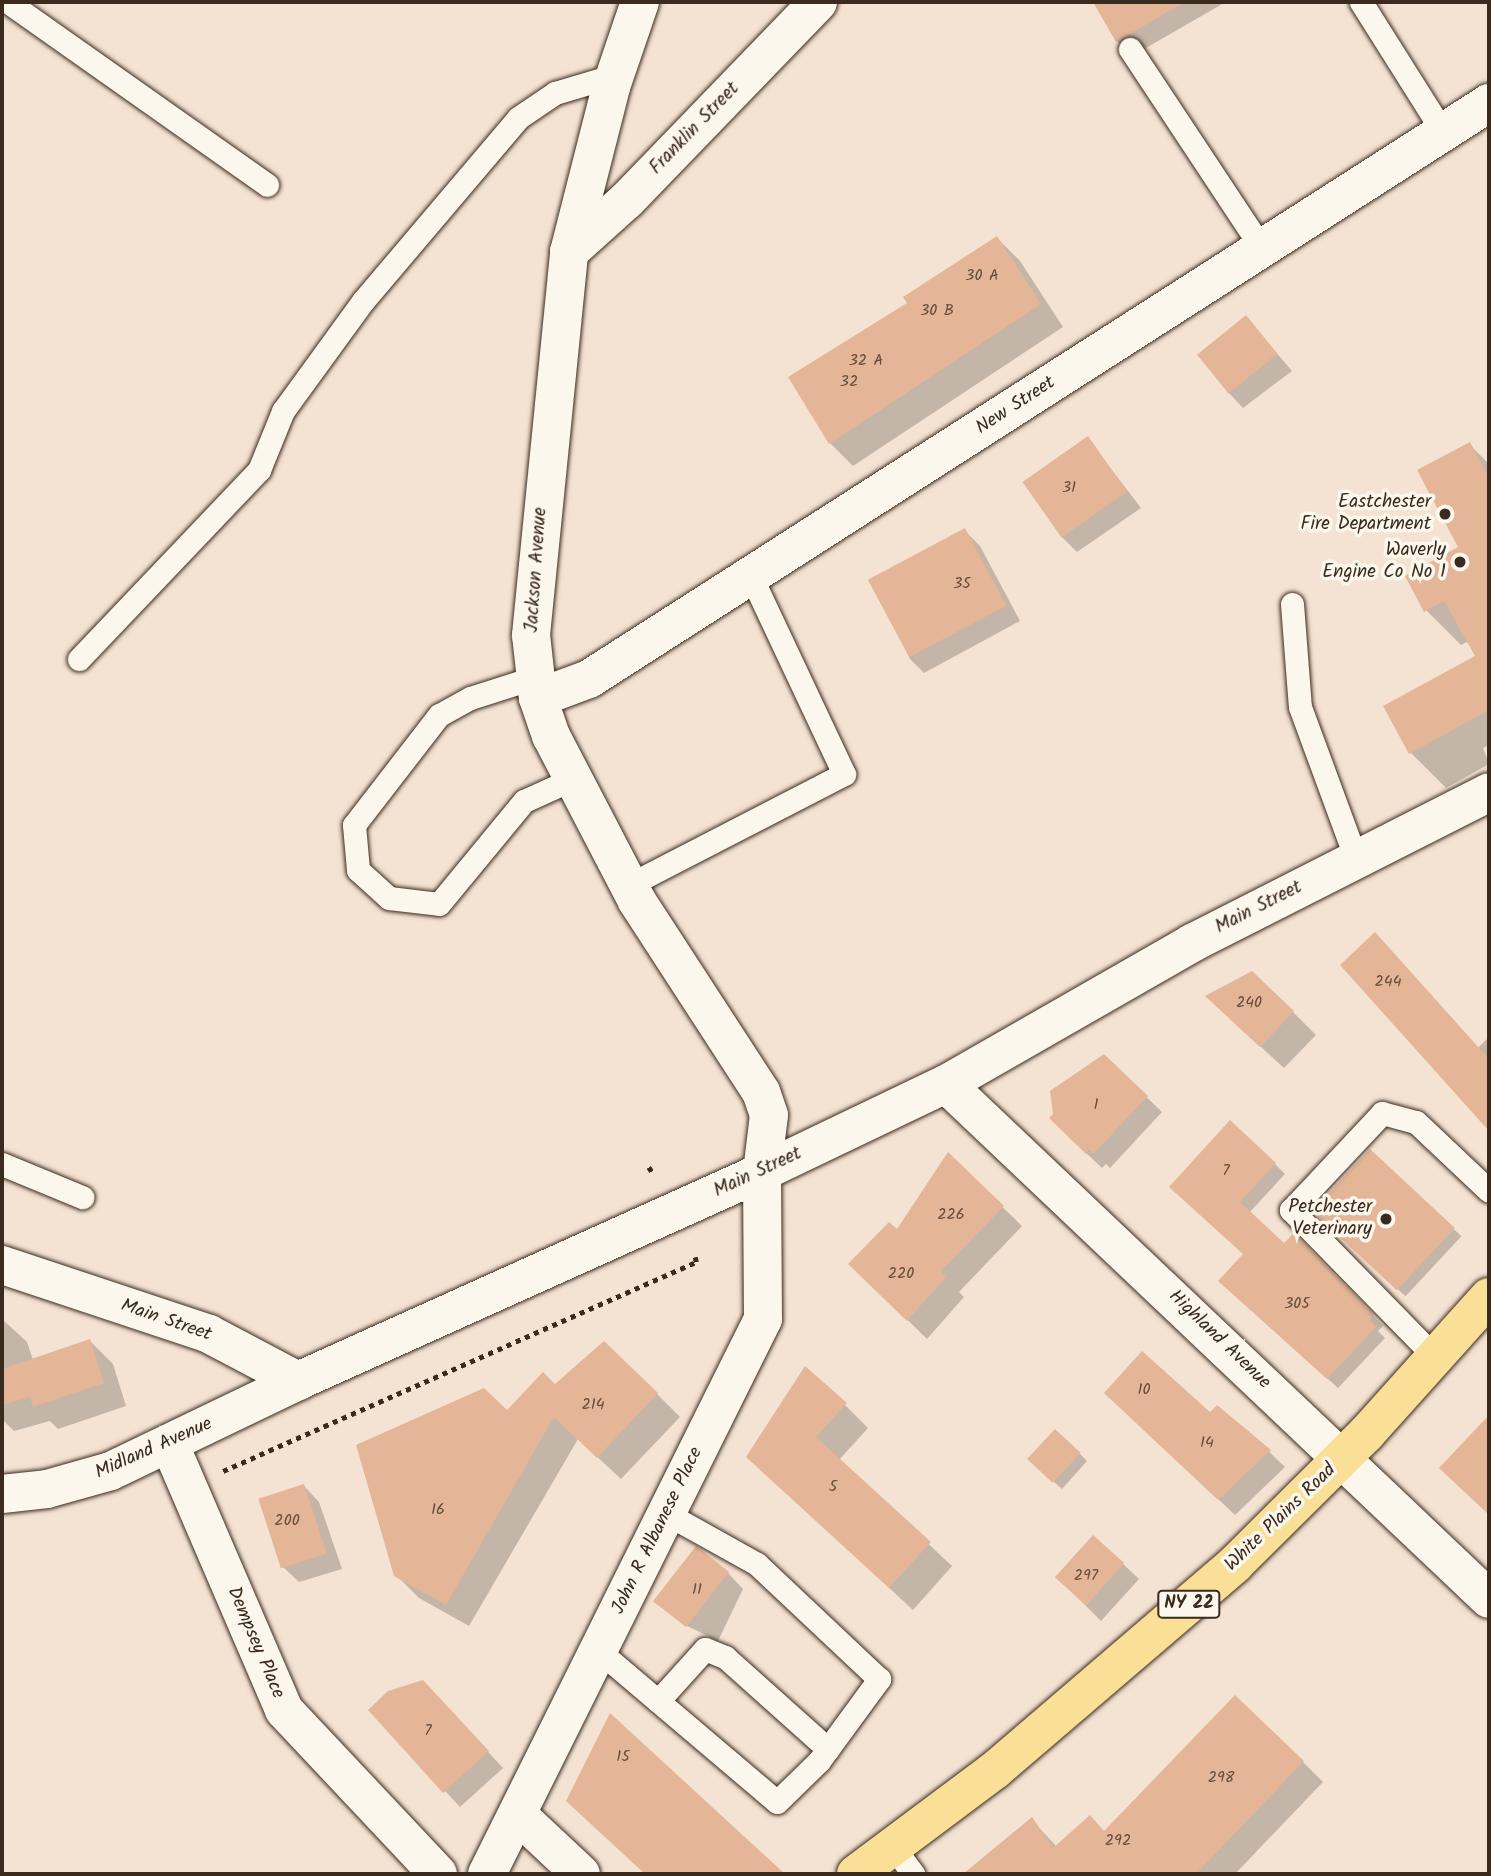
<!DOCTYPE html>
<style>
body{margin:0}
#map{position:relative;width:1491px;height:1876px;overflow:hidden;background:#f4e3d2;font-family:Kalam,sans-serif}
div>[style]{position:absolute}
.shadow>*{inset:0;background:#0003;transform-origin:0 0}
.building>*{inset:0;background:#e5b597;transform-origin:0 0}
.path>*{height:4.5px;margin-top:-2.25px;transform-origin:0;background:repeating-linear-gradient(90deg,#3b2a1e 0 5px,transparent 0 10px)}
.roads{filter:drop-shadow(0 0 2px #3b2a1e) drop-shadow(0 0 2px #3b2a1e)}
.service>*{height:23px;margin:-11.5px;padding:0 11.5px;transform-origin:11.5px;border-radius:11.5px;background:#fbf7ec}
.minor>*{height:38px;margin:-19px;padding:0 19px;transform-origin:19px;border-radius:19px;background:#fbf7ec}
.tertiary>*{height:38px;margin:-19px;padding:0 19px;transform-origin:19px;border-radius:19px;background:#fbf7ec}
.primary>*{height:38px;margin:-19px;padding:0 19px;transform-origin:19px;border-radius:19px;background:#fadf96}
.dots>*{width:19px;height:19px;translate:-50% -50%;box-sizing:border-box;border:4px solid #fbf7ec;border-radius:50%}
span{translate:-50% -50%;white-space:nowrap;text-align:center;line-height:1.15;-webkit-text-stroke:7px #fbf7ec;paint-order:stroke}
.number-label{font-size:16px;color:#664d3c}
.number-label span{-webkit-text-stroke-width:0}
.shield-label span{padding:2px 5px;background:#fbf7ec;border:2px solid;border-radius:5px;-webkit-text-stroke-width:0}
.shield-label{font-size:18px;color:#3b2a1e;font-weight:700}
.street-label{font-size:19px;color:#3b2a1e}
.poi-label{font-size:19px;color:#3b2a1e}
.right{translate:-100% -50%;text-align:right}
.frame{position:absolute;inset:0;border:4px solid #3b2a1e;pointer-events:none}
</style>
<div id="map">
<div class="shadow">
<i style="clip-path:polygon(1101px 2px,1223px 2px,1224px 3px,1132px 56px,1117px 41px,1096px 4px)"></i>
<i style="clip-path:polygon(997px 238px,1020px 261px,1063px 327px,853px 466px,830px 443px,909px 303px)"></i>
<i style="clip-path:polygon(1246px 317px,1292px 371px,1243px 408px,1228px 392px)"></i>
<i style="clip-path:polygon(1088px 439px,1141px 508px,1077px 552px,1062px 537px)"></i>
<i style="clip-path:polygon(1469px 444px,1489px 464px,1489px 745px,1483px 748px,1489px 764px,1446px 788px,1411px 753px,1477px 657px,1469px 641px,1461px 645px,1426px 610px,1461px 548px)"></i>
<i style="clip-path:polygon(965px 531px,980px 546px,1020px 621px,924px 673px,909px 658px)"></i>
<i style="clip-path:polygon(1293px 1012px,1316px 1035px,1284px 1068px,1230px 1019px)"></i>
<i style="clip-path:polygon(1487px 1039px,1489px 1041px,1489px 1127px,1476px 1113px,1478px 1048px)"></i>
<i style="clip-path:polygon(1104px 1056px,1162px 1112px,1110px 1168px,1106px 1164px,1102px 1168px,1066px 1134px)"></i>
<i style="left:1370px;top:1151px;width:125px;height:82px;rotate:43deg"></i>
<i style="clip-path:polygon(949px 1155px,1022px 1226px,959px 1292px,964px 1297px,927px 1339px,870px 1283px)"></i>
<i style="clip-path:polygon(1275px 1164px,1285px 1174px,1249px 1213px,1285px 1245px,1294px 1235px,1383px 1326px,1378px 1331px,1385px 1338px,1338px 1388px,1231px 1291px,1245px 1255px,1182px 1197px)"></i>
<i style="clip-path:polygon(2px 1319px,27px 1342px,33px 1360px,90px 1341px,113px 1364px,126px 1406px,58px 1429px,50px 1421px,14px 1431px,2px 1419px)"></i>
<i style="clip-path:polygon(555px 1386px,657px 1394px,680px 1417px,621px 1479px,578px 1439px,469px 1626px,419px 1598px,396px 1575px)"></i>
<i style="clip-path:polygon(845px 1405px,868px 1428px,839px 1460px,952px 1566px,913px 1610px,748px 1457px)"></i>
<i style="clip-path:polygon(1122px 1408px,1210px 1414px,1247px 1430px,1285px 1467px,1235px 1515px)"></i>
<i style="clip-path:polygon(1080px 1454px,1087px 1461px,1062px 1489px,1037px 1467px)"></i>
<i style="clip-path:polygon(304px 1486px,319px 1502px,342px 1569px,299px 1582px,283px 1567px)"></i>
<i style="clip-path:polygon(1123px 1564px,1139px 1579px,1101px 1621px,1060px 1580px)"></i>
<i style="clip-path:polygon(728px 1573px,743px 1589px,718px 1641px,683px 1624px,668px 1608px)"></i>
<i style="clip-path:polygon(438px 1698px,503px 1768px,460px 1807px,370px 1710px)"></i>
<i style="clip-path:polygon(1303px 1762px,1323px 1782px,1235px 1874px,966px 1874px,1031px 1819px,1057px 1847px)"></i>
<i style="clip-path:polygon(592px 1824px,770px 1863px,781px 1874px,646px 1874px)"></i>
</div>
<div class="building">
<i style="clip-path:polygon(1093px 2px,1185px 2px,1116px 42px)"></i>
<i style="clip-path:polygon(997px 236px,1041px 304px,829px 444px,788px 377px,907px 303px,903px 297px)"></i>
<i style="left:1246px;top:315px;width:50px;height:63px;rotate:51deg"></i>
<i style="left:1088px;top:436px;width:68px;height:80px;rotate:55deg"></i>
<i style="clip-path:polygon(1470px 442px,1489px 478px,1489px 710px,1409px 754px,1383px 706px,1475px 656px,1444px 601px,1424px 612px,1405px 576px,1458px 547px,1417px 470px)"></i>
<i style="left:965px;top:528px;width:88px;height:110px;rotate:62deg"></i>
<i style="clip-path:polygon(1375px 932px,1489px 1059px,1489px 1131px,1340px 965px)"></i>
<i style="clip-path:polygon(1252px 971px,1294px 1011px,1260px 1047px,1205px 996px)"></i>
<i style="clip-path:polygon(1104px 1054px,1148px 1096px,1093px 1154px,1089px 1150px,1086px 1154px,1049px 1118px,1053px 1114px,1050px 1091px)"></i>
<i style="clip-path:polygon(1230px 1120px,1276px 1163px,1240px 1202px,1284px 1243px,1294px 1233px,1374px 1315px,1369px 1320px,1376px 1327px,1327px 1379px,1218px 1281px,1243px 1254px,1169px 1187px)"></i>
<i style="left:1370px;top:1149px;width:116px;height:85px;rotate:43deg"></i>
<i style="clip-path:polygon(948px 1152px,1004px 1206px,941px 1271px,946px 1277px,907px 1321px,848px 1264px,889px 1222px,897px 1229px)"></i>
<i style="clip-path:polygon(90px 1339px,104px 1383px,33px 1407px,30px 1397px,2px 1405px,2px 1369px)"></i>
<i style="clip-path:polygon(604px 1341px,658px 1393px,597px 1458px,554px 1417px,446px 1605px,394px 1576px,356px 1445px,484px 1388px,507px 1410px,543px 1372px,555px 1384px)"></i>
<i style="clip-path:polygon(1142px 1351px,1210px 1412px,1217px 1405px,1271px 1450px,1218px 1500px,1104px 1393px)"></i>
<i style="clip-path:polygon(805px 1366px,847px 1403px,816px 1437px,931px 1542px,889px 1588px,746px 1457px)"></i>
<i style="clip-path:polygon(1489px 1415px,1489px 1515px,1439px 1468px)"></i>
<i style="left:1055px;top:1429px;width:35px;height:41px;rotate:43deg"></i>
<i style="left:304px;top:1484px;width:73px;height:48px;rotate:72deg"></i>
<i style="left:1093px;top:1535px;width:42px;height:57px;rotate:42deg"></i>
<i style="left:696px;top:1546px;width:42px;height:70px;rotate:38deg"></i>
<i style="clip-path:polygon(423px 1680px,489px 1751px,443px 1793px,368px 1710px,388px 1691px)"></i>
<i style="clip-path:polygon(1235px 1695px,1304px 1761px,1196px 1874px,963px 1874px,1032px 1817px,1053px 1848px,1090px 1815px,1104px 1831px)"></i>
<i style="clip-path:polygon(610px 1713px,785px 1874px,645px 1874px,566px 1801px)"></i>
</div>
<div class="path">
<i style="left:649px;top:1167px;width:9px;rotate:58deg"></i>
<i style="left:223px;top:1471px;width:517px;rotate:-23.84deg"></i>
<i style="left:696px;top:1262px;width:5px;rotate:-101deg"></i>
</div>
<div class="roads">
<div class="service">
<i style="left:8px;top:2px;width:317px;rotate:35.2deg"></i>
<i style="left:1361px;top:2px;width:156px;rotate:57.8deg"></i>
<i style="left:1130px;top:49px;width:241px;rotate:56.5deg"></i>
<i style="left:1292px;top:604px;width:103px;rotate:85.6deg"></i>
<i style="left:1300px;top:707px;width:162px;rotate:69.8deg"></i>
<i style="left:79px;top:659px;width:261px;rotate:-46.4deg"></i>
<i style="left:259px;top:470px;width:64px;rotate:-67.9deg"></i>
<i style="left:283px;top:411px;width:136px;rotate:-54deg"></i>
<i style="left:363px;top:301px;width:240px;rotate:-49.7deg"></i>
<i style="left:518px;top:118px;width:45px;rotate:-34deg"></i>
<i style="left:555px;top:93px;width:63px;rotate:-16.7deg"></i>
<i style="left:536px;top:677px;width:69px;rotate:162.3deg"></i>
<i style="left:470px;top:698px;width:35px;rotate:151deg"></i>
<i style="left:439px;top:715px;width:139px;rotate:127.7deg"></i>
<i style="left:354px;top:825px;width:45px;rotate:84.9deg"></i>
<i style="left:358px;top:870px;width:42px;rotate:42.1deg"></i>
<i style="left:389px;top:898px;width:50px;rotate:6.8deg"></i>
<i style="left:439px;top:904px;width:134px;rotate:-50.5deg"></i>
<i style="left:524px;top:801px;width:54px;rotate:-24.2deg"></i>
<i style="left:629px;top:885px;width:242px;rotate:-27.3deg"></i>
<i style="left:844px;top:774px;width:219px;rotate:-115.2deg"></i>
<i style="left:2px;top:1164px;width:87px;rotate:22.4deg"></i>
<i style="left:1435px;top:1357px;width:206px;rotate:-134.4deg"></i>
<i style="left:1291px;top:1210px;width:133px;rotate:-46.8deg"></i>
<i style="left:1382px;top:1113px;width:35px;rotate:15deg"></i>
<i style="left:1416px;top:1122px;width:100px;rotate:43.4deg"></i>
<i style="left:599px;top:1651px;width:233px;rotate:40.3deg"></i>
<i style="left:777px;top:1802px;width:59px;rotate:-44.3deg"></i>
<i style="left:819px;top:1761px;width:102px;rotate:-53.8deg"></i>
<i style="left:879px;top:1679px;width:168px;rotate:-136.7deg"></i>
<i style="left:757px;top:1564px;width:103px;rotate:-150.9deg"></i>
<i style="left:658px;top:1701px;width:70px;rotate:-47.9deg"></i>
<i style="left:705px;top:1649px;width:22px;rotate:22deg"></i>
<i style="left:725px;top:1657px;width:138px;rotate:41.8deg"></i>
<i style="left:893px;top:1847px;width:34px;rotate:53deg"></i>
</div>
<div class="minor">
<i style="left:569px;top:252px;width:78px;rotate:-41.9deg"></i>
<i style="left:627px;top:200px;width:275px;rotate:-46deg"></i>
<i style="left:538px;top:698px;width:54px;rotate:-20.4deg"></i>
<i style="left:589px;top:679px;width:1069px;rotate:-32.62deg"></i>
<i style="left:946px;top:1084px;width:748px;rotate:43.48deg"></i>
<i style="left:170px;top:1445px;width:288px;rotate:66.7deg"></i>
<i style="left:284px;top:1710px;width:225px;rotate:46.8deg"></i>
<i style="left:518px;top:1815px;width:86px;rotate:43.1deg"></i>
<i style="left:487px;top:1874px;width:620px;rotate:-63.56deg"></i>
<i style="left:763px;top:1319px;width:147px;rotate:-90.4deg"></i>
<i style="left:762px;top:1172px;width:57px;rotate:-83deg"></i>
<i style="left:769px;top:1115px;width:24px;rotate:-109deg"></i>
<i style="left:761px;top:1092px;width:228px;rotate:-123deg"></i>
<i style="left:637px;top:901px;width:186px;rotate:-117.5deg"></i>
<i style="left:551px;top:736px;width:40px;rotate:-108.9deg"></i>
<i style="left:538px;top:698px;width:63px;rotate:-96.3deg"></i>
<i style="left:531px;top:635px;width:385px;rotate:-84.3deg"></i>
<i style="left:569px;top:252px;width:170px;rotate:-75.7deg"></i>
<i style="left:611px;top:87px;width:90px;rotate:-71.2deg"></i>
</div>
<div class="tertiary">
<i style="left:2px;top:1265px;width:218px;rotate:18.4deg"></i>
<i style="left:209px;top:1334px;width:101px;rotate:27.8deg"></i>
<i style="left:2px;top:1494px;width:45px;rotate:-6.3deg"></i>
<i style="left:47px;top:1489px;width:66px;rotate:-15.7deg"></i>
<i style="left:111px;top:1471px;width:208px;rotate:-25.7deg"></i>
<i style="left:298px;top:1381px;width:509px;rotate:-24.25deg"></i>
<i style="left:762px;top:1172px;width:204px;rotate:-25.6deg"></i>
<i style="left:946px;top:1084px;width:284px;rotate:-29.8deg"></i>
<i style="left:1192px;top:943px;width:333px;rotate:-26.9deg"></i>
</div>
<div class="primary">
<i style="left:856px;top:1874px;width:174px;rotate:-36.8deg"></i>
<i style="left:995px;top:1770px;width:316px;rotate:-40.6deg"></i>
<i style="left:1235px;top:1564px;width:185px;rotate:-44.8deg"></i>
<i style="left:1366px;top:1434px;width:184px;rotate:-48.1deg"></i>
</div>
</div>
<div class="dots">
<i style="left:1445px;top:514px;background:#3b2a1e"></i>
<i style="left:1460px;top:562px;background:#3b2a1e"></i>
<i style="left:1386px;top:1219px;background:#3b2a1e"></i>
</div>
<div class="number-label">
<span style="left:982px;top:276px">30 A</span>
<span style="left:937px;top:311px">30 B</span>
<span style="left:866px;top:361px">32 A</span>
<span style="left:849px;top:382px">32</span>
<span style="left:1069px;top:488px">31</span>
<span style="left:962px;top:584px">35</span>
<span style="left:1388px;top:982px">244</span>
<span style="left:1249px;top:1003px">240</span>
<span style="left:1096px;top:1105px">1</span>
<span style="left:1226px;top:1171px">7</span>
<span style="left:951px;top:1215px">226</span>
<span style="left:901px;top:1274px">220</span>
<span style="left:1297px;top:1304px">305</span>
<span style="left:1144px;top:1390px">10</span>
<span style="left:593px;top:1405px">214</span>
<span style="left:1207px;top:1443px">14</span>
<span style="left:833px;top:1487px">5</span>
<span style="left:438px;top:1510px">16</span>
<span style="left:287px;top:1521px">200</span>
<span style="left:1086px;top:1576px">297</span>
<span style="left:697px;top:1590px">11</span>
<span style="left:428px;top:1731px">7</span>
<span style="left:623px;top:1757px">15</span>
<span style="left:1221px;top:1778px">298</span>
<span style="left:1118px;top:1841px">292</span>
</div>
<div class="shield-label">
<span style="left:1189px;top:1604px">NY 22</span>
</div>
<div class="street-label">
<span style="left:695px;top:129px;rotate:-46deg">Franklin Street</span>
<span style="left:1016px;top:406px;rotate:-33deg">New Street</span>
<span style="left:537px;top:570px;rotate:-86deg">Jackson Avenue</span>
<span style="left:1259px;top:908px;rotate:-27deg">Main Street</span>
<span style="left:758px;top:1173px;rotate:-25deg">Main Street</span>
<span style="left:166px;top:1321px;rotate:19deg">Main Street</span>
<span style="left:1219px;top:1340px;rotate:44deg">Highland Avenue</span>
<span style="left:154px;top:1449px;rotate:-24deg">Midland Avenue</span>
<span style="left:1281px;top:1518px;rotate:-44deg">White Plains Road</span>
<span style="left:658px;top:1531px;rotate:-64deg">John R Albanese Place</span>
<span style="left:255px;top:1643px;rotate:67deg">Dempsey Place</span>
</div>
<div class="poi-label">
<span class="right" style="left:1431px;top:514px">Eastchester<br>Fire Department</span>
<span class="right" style="left:1446px;top:562px">Waverly<br>Engine Co No 1</span>
<span class="right" style="left:1372px;top:1219px">Petchester<br>Veterinary</span>
</div>
<div class="frame"></div>
</div>
